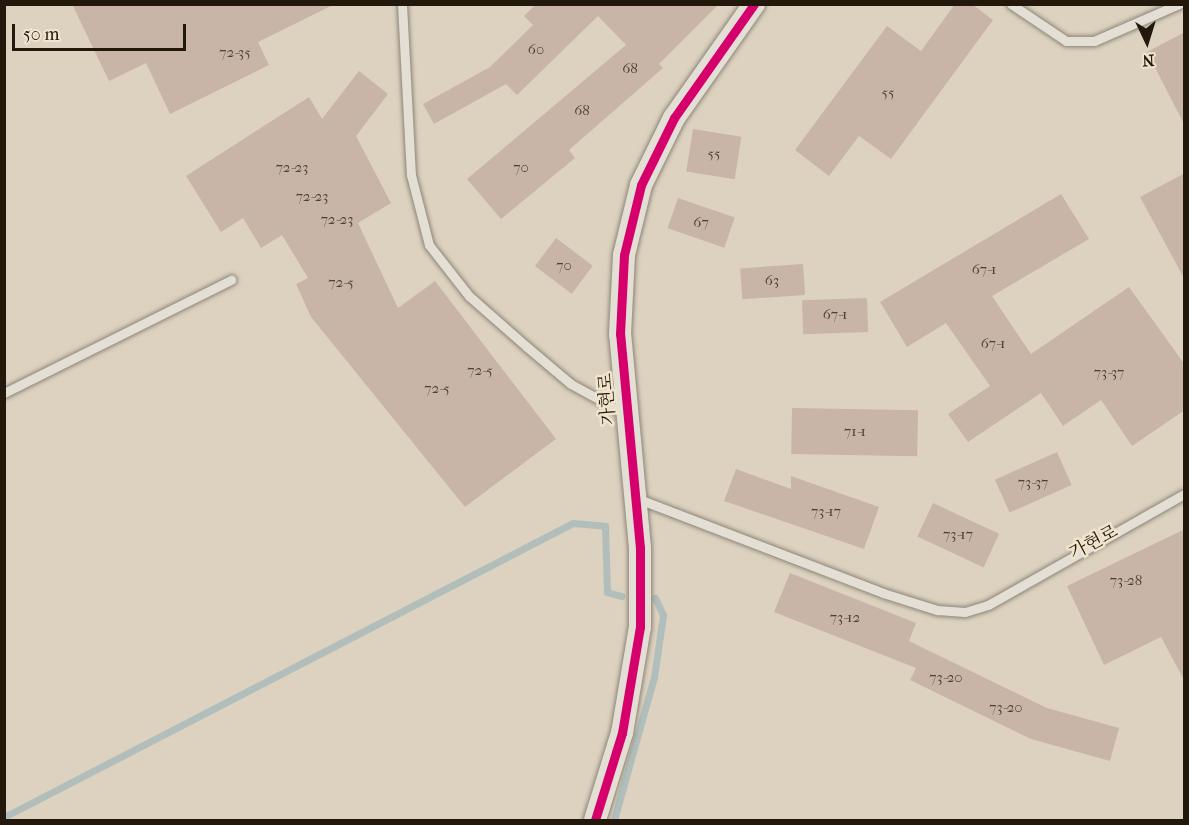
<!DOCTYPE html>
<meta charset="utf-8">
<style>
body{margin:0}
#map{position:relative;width:1189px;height:825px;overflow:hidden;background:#ddd2bf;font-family:"IM FELL French Canon","Noto Serif KR",serif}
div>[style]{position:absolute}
.stream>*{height:7px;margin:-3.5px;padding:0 3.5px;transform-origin:3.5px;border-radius:3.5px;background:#b1bebb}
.building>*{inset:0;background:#c8b5a7;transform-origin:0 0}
.roads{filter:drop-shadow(0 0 2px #8c8579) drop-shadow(0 0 2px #8c8579)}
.service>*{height:9px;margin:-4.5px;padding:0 4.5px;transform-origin:4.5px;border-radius:4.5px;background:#e4dfd5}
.tertiary>*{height:22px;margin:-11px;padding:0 11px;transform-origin:11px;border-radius:11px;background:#e4dfd5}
.cycleway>*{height:9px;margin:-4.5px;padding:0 4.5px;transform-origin:4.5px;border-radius:4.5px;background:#d6006c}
span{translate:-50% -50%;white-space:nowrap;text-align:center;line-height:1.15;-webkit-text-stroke:5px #f1e4cd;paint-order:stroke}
.number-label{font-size:15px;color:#4c4033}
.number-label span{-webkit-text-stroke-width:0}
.street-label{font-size:18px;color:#22190c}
.frame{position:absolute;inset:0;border:6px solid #22190c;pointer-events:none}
.north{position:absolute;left:1117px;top:12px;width:60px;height:60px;-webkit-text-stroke:4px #f1e4cd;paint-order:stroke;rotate:176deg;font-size:16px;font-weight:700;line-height:24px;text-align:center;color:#22190c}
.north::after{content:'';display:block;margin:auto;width:21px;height:27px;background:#22190c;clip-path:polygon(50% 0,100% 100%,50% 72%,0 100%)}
.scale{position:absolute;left:12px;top:24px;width:174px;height:27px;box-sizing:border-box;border:3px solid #22190c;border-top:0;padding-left:8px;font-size:18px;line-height:21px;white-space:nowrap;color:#22190c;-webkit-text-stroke:4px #f1e4cd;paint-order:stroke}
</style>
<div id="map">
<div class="stream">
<i style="left:4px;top:817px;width:640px;rotate:-27.33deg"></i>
<i style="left:573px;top:523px;width:32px;rotate:5deg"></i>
<i style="left:605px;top:526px;width:66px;rotate:88.3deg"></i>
<i style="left:607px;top:592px;width:15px;rotate:16deg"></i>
<i style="left:614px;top:820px;width:148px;rotate:-74.4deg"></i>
<i style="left:654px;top:677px;width:63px;rotate:-81.7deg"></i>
<i style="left:663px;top:615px;width:19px;rotate:-115deg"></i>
</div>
<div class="building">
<i style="clip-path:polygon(72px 4px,335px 4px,258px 42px,269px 65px,170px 114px,146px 63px,109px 81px)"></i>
<i style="clip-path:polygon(536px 4px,719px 4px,659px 64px,663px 68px,569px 150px,575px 158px,501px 219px,467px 179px,626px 45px,598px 16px,517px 95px,506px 84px,434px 124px,423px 104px,490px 67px,533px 25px,524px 16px)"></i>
<i style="clip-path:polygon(955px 4px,972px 4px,993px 20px,891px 159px,859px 136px,829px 176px,795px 150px,887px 26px,921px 51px)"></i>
<i style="clip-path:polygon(1185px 32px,1185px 126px,1147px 52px)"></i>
<i style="clip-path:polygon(359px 71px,388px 94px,356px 136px,391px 203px,358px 223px,398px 308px,435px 281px,556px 439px,465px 507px,311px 317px,296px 284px,308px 278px,282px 235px,261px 248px,243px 218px,221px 232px,186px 176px,309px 97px,322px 119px)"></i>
<i style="left:693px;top:129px;width:49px;height:43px;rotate:9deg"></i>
<i style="clip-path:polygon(1185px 173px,1185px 280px,1140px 197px)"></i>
<i style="clip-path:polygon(1061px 194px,1089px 239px,992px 296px,1031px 354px,1129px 287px,1185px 365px,1185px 410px,1132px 446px,1101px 400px,1063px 426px,1041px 393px,968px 442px,948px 414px,990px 386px,946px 323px,907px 347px,880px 302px)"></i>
<i style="left:678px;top:198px;width:60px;height:32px;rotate:19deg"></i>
<i style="left:556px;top:238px;width:46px;height:35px;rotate:37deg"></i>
<i style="left:803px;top:264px;width:31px;height:63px;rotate:86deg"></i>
<i style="left:867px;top:298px;width:34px;height:65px;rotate:88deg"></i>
<i style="left:792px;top:408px;width:126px;height:46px;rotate:1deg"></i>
<i style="left:1057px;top:452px;width:36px;height:68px;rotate:66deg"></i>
<i style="clip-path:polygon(736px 469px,791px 489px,791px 476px,879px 507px,864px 549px,724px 501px)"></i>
<i style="left:933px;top:503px;width:73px;height:37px;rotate:25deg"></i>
<i style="clip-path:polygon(1185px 529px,1185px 682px,1161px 637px,1104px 665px,1067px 586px)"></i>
<i style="clip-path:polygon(790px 573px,916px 623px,909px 641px,1047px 708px,1119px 728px,1110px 761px,1031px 739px,910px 680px,916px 668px,774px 612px)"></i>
</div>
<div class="roads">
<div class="service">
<i style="left:402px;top:4px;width:171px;rotate:87deg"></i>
<i style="left:411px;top:175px;width:72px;rotate:75.6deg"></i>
<i style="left:429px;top:245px;width:65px;rotate:51.9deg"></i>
<i style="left:469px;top:296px;width:77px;rotate:41.3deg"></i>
<i style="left:527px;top:347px;width:57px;rotate:40.1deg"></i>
<i style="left:571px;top:384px;width:60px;rotate:28.7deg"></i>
<i style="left:1011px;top:4px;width:66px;rotate:33.9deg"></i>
<i style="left:1066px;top:41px;width:28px"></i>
<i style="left:1094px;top:41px;width:93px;rotate:-23.5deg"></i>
<i style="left:4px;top:393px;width:254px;rotate:-26.5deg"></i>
<i style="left:636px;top:498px;width:265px;rotate:21deg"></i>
<i style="left:883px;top:593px;width:57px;rotate:17.5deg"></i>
<i style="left:937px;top:610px;width:28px;rotate:4deg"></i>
<i style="left:965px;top:612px;width:24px;rotate:-17deg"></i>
<i style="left:988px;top:605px;width:225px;rotate:-29.5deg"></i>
</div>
<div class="tertiary">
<i style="left:595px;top:820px;width:91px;rotate:-72.8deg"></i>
<i style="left:622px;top:733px;width:108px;rotate:-80.4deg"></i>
<i style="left:640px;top:627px;width:79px;rotate:-90deg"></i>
<i style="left:640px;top:548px;width:215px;rotate:-95.3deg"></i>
<i style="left:620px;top:334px;width:79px;rotate:-87.1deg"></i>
<i style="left:624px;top:255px;width:72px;rotate:-76.3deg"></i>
<i style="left:641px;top:185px;width:75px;rotate:-63.8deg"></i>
<i style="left:674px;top:118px;width:139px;rotate:-54.9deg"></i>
</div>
</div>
<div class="cycleway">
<i style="left:595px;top:820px;width:91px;rotate:-72.8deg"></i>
<i style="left:622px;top:733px;width:108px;rotate:-80.4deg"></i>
<i style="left:640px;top:627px;width:79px;rotate:-90deg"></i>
<i style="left:640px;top:548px;width:215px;rotate:-95.3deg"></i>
<i style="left:620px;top:334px;width:79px;rotate:-87.1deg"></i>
<i style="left:624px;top:255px;width:72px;rotate:-76.3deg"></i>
<i style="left:641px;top:185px;width:75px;rotate:-63.8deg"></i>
<i style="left:674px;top:118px;width:139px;rotate:-54.9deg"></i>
</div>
<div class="number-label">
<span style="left:536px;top:50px">60</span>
<span style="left:235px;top:53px">72-35</span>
<span style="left:630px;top:69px">68</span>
<span style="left:888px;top:93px">55</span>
<span style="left:582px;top:111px">68</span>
<span style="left:714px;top:154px">55</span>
<span style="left:292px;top:168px">72-23</span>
<span style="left:521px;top:168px">70</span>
<span style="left:312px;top:197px">72-23</span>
<span style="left:337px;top:220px">72-23</span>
<span style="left:701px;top:223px">67</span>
<span style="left:564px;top:266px">70</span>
<span style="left:984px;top:270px">67-1</span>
<span style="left:772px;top:281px">63</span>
<span style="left:341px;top:283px">72-5</span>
<span style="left:835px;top:315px">67-1</span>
<span style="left:993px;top:344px">67-1</span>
<span style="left:480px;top:371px">72-5</span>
<span style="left:1109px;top:373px">73-37</span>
<span style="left:437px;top:389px">72-5</span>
<span style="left:855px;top:432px">71-1</span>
<span style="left:1033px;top:483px">73-37</span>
<span style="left:826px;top:512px">73-17</span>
<span style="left:958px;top:535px">73-17</span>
<span style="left:1126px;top:581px">73-28</span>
<span style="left:845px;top:618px">73-12</span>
<span style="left:946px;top:678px">73-20</span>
<span style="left:1006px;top:708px">73-20</span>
</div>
<div class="street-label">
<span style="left:608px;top:399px;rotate:-94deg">가현로</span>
<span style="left:1094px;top:543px;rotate:-28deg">가현로</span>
</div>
<div class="frame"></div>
<div class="north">N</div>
<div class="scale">50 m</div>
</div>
